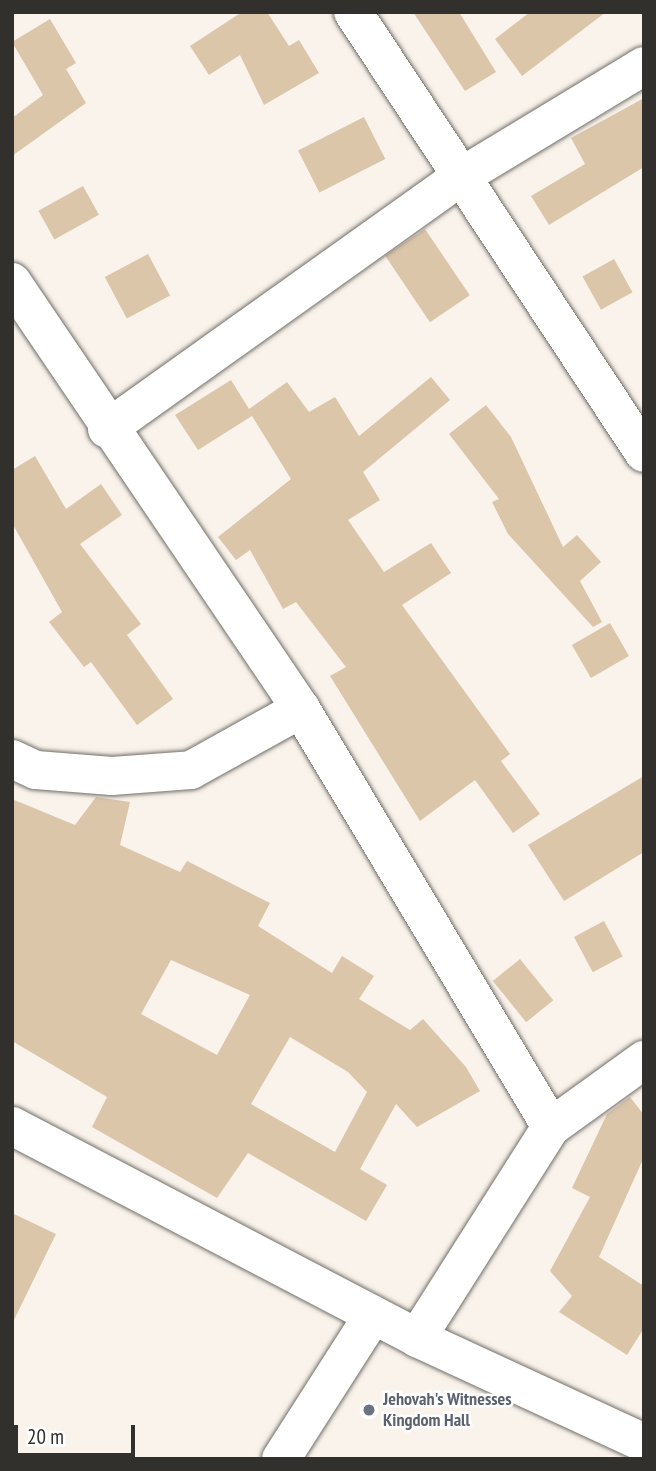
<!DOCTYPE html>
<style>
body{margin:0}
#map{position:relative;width:656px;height:1471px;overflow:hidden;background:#f9f3ec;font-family:"PT Sans Narrow",sans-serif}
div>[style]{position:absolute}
.building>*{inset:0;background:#dbc6aa;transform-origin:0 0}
.roads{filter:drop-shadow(0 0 2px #726e67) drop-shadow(0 0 2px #726e67)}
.minor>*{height:38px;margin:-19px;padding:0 19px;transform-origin:19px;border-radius:19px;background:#fff}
.dots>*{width:19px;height:19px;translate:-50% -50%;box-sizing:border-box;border:4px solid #fff;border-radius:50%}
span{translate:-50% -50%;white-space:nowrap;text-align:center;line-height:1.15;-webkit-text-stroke:5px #fff;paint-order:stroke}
.worship-label{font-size:18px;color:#5b616d;font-weight:700}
.left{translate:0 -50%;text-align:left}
.frame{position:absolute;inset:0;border:14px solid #32302d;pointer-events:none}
.scale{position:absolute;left:14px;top:1425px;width:121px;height:32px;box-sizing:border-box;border:4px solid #32302d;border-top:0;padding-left:9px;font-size:21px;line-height:24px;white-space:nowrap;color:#32302d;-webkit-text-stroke:5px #fff;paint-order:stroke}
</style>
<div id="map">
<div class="building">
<i style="clip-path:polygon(242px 12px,267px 12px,289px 46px,299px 40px,319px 73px,264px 105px,240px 55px,209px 75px,190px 46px)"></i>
<i style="clip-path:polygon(413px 12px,459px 12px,496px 72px,465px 91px)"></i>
<i style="clip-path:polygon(530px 12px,606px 12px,522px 76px,495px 39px)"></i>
<i style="clip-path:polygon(50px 19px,76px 63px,66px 69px,86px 103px,12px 156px,12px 118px,43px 95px,12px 42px)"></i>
<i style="clip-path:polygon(644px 98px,644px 167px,549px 225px,531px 196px,585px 164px,571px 138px)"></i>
<i style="left:364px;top:117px;width:47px;height:74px;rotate:63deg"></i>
<i style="left:83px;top:186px;width:33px;height:51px;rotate:61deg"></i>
<i style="left:425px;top:229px;width:80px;height:48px;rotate:56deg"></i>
<i style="left:148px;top:254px;width:47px;height:49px;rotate:62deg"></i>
<i style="left:614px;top:259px;width:38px;height:36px;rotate:61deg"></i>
<i style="clip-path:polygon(431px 377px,450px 400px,363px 472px,380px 500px,348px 520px,384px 572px,431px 543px,451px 573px,402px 605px,510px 754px,501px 761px,540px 814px,513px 833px,475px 780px,420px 821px,330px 676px,346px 667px,296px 602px,283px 609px,250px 550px,236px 560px,218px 537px,291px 479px,252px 416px,198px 450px,175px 415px,231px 380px,249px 409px,287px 382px,309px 412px,335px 397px,359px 436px)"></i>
<i style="clip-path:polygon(486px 405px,511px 437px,563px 547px,577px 535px,601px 562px,580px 581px,602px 622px,593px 627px,508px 534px,492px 502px,499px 499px,449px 434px)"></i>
<i style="clip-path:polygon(35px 456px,66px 509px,101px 484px,122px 515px,80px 544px,141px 624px,127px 635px,173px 699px,137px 725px,91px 662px,84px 667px,49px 622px,62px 612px,12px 523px,12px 470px)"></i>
<i style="left:610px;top:623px;width:38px;height:44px;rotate:60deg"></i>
<i style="clip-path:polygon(644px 776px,644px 852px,564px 901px,528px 845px)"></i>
<i style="clip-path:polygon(evenodd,96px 797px,130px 802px,120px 845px,180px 872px,187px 861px,270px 903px,258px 926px,332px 973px,342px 956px,374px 976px,359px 999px,410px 1030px,423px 1019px,466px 1067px,480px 1091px,417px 1127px,396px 1104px,360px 1169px,387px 1185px,366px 1221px,248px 1153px,217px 1198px,92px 1127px,107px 1097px,12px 1041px,12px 799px,75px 825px,96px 797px,171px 960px,250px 995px,217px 1055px,141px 1014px,171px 960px,96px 797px,290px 1037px,348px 1072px,367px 1092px,335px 1152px,251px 1104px,290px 1037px)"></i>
<i style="left:604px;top:921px;width:40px;height:34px;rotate:62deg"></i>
<i style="left:520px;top:959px;width:53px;height:35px;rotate:51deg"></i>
<i style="clip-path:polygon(630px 1097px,644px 1115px,644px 1157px,599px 1257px,644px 1286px,644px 1328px,627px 1355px,559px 1312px,572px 1296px,550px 1271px,590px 1197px,572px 1188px,607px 1114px)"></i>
<i style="clip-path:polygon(12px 1213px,56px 1234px,12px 1324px)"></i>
</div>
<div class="roads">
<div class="minor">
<i style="left:353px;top:12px;width:528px;rotate:56.58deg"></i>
<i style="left:12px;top:282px;width:516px;rotate:55.91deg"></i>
<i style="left:107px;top:429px;width:432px;rotate:-35.5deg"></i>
<i style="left:459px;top:178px;width:216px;rotate:-31.2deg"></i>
<i style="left:12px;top:759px;width:26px;rotate:25deg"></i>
<i style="left:36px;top:770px;width:76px;rotate:4.5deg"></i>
<i style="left:112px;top:776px;width:79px;rotate:-4.3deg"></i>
<i style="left:191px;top:770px;width:126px;rotate:-29deg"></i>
<i style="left:301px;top:709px;width:487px;rotate:59.1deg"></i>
<i style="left:12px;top:1126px;width:457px;rotate:27.6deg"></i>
<i style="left:417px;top:1338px;width:250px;rotate:24.8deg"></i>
<i style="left:417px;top:1338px;width:250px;rotate:-57.6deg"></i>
<i style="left:551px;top:1127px;width:115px;rotate:-35.8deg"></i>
<i style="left:281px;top:1459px;width:171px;rotate:-57.4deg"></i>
</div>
</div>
<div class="dots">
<i style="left:369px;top:1410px;background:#6b7280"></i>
</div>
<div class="worship-label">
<span class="left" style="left:383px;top:1410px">Jehovah's Witnesses<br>Kingdom Hall</span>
</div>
<div class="frame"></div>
<div class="scale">20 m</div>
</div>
